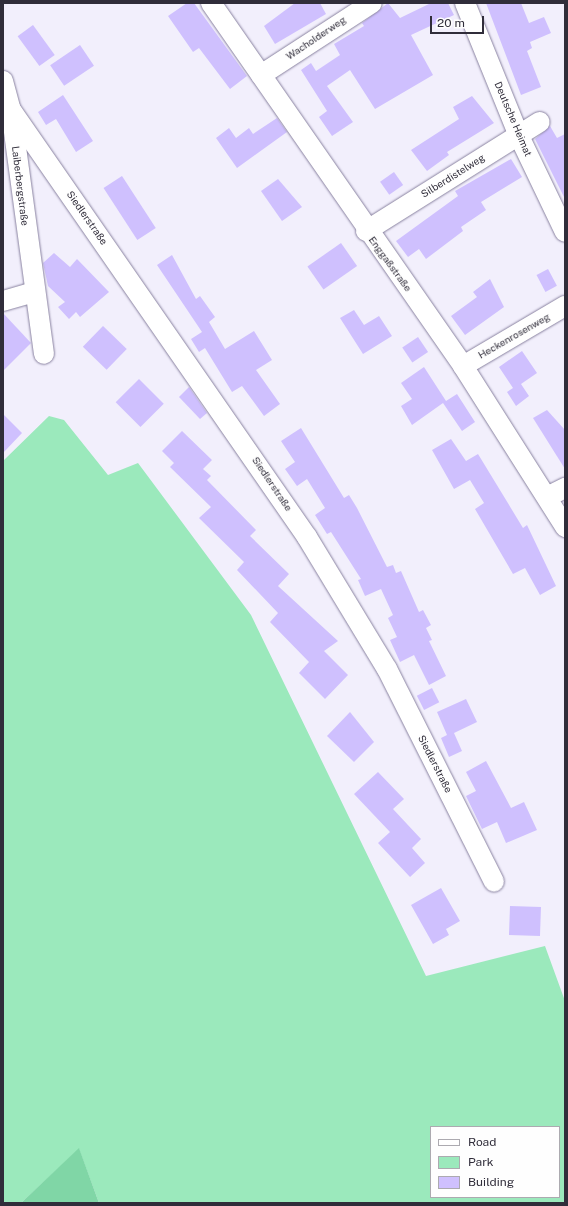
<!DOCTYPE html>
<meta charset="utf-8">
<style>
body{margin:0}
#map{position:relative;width:568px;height:1206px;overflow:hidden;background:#f2effc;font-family:"Public Sans",sans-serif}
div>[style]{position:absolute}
.green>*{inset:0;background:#9be9bc}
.forest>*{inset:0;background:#80d6a6}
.building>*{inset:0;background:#cfc0fe;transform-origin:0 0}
.roads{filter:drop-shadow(0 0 1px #8982a0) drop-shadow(0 0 1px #8982a0)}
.minor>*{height:20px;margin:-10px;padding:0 10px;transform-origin:10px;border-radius:10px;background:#fff}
span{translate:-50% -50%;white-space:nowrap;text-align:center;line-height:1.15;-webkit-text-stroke:3px #fefefe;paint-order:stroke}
.street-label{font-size:10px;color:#302d3a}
.frame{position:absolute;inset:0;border:4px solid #302d3a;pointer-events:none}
.legend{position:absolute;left:430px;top:1126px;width:130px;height:72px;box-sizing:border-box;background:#fefefe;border:1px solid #acaab0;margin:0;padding:5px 7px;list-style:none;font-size:12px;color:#302d3a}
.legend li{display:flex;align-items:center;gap:8px;height:20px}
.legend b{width:20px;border:1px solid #acaab0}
.scale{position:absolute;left:430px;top:16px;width:54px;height:18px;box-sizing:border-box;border:2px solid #302d3a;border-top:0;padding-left:5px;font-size:12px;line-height:14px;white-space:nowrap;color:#302d3a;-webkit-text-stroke:3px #fefefe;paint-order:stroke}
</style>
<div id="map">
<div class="green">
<i style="clip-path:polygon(evenodd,49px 416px,64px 420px,108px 475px,138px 463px,251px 615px,426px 976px,545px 946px,565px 1001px,565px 1203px,99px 1203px,79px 1149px,21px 1203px,3px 1203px,3px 461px,49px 416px,431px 1127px,559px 1127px,559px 1197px,431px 1197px,431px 1127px)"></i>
</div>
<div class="forest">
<i style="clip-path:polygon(79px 1148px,99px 1203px,21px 1203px)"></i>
</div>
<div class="building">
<i style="clip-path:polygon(187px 3px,194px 3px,247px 76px,230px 89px,199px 48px,193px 52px,168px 16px)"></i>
<i style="clip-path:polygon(295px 3px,320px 3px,326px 14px,275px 44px,264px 26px)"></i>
<i style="clip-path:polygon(388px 3px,400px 18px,431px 3px,448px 3px,454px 15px,411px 35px,433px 75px,375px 109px,350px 70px,327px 86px,353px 122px,332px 136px,319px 117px,327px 111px,301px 70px,311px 63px,316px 71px,340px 55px,334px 44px,364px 26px,362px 23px)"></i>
<i style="clip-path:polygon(486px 3px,521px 3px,529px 23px,544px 17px,551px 33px,530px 42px,532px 48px,527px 51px,541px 87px,521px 95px)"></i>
<i style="left:33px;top:25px;width:37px;height:19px;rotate:54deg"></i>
<i style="left:80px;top:45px;width:25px;height:36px;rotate:56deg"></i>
<i style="clip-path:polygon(63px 95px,93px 141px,76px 152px,56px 119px,46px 125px,38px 112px)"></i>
<i style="clip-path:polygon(472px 96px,494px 123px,447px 152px,449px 155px,427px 171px,411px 150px,459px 119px,453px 107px)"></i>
<i style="clip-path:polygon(277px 118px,287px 132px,237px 168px,216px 138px,229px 128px,236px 138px,249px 128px,253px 134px)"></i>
<i style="clip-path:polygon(550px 126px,557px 138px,565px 134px,565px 199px,535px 139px)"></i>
<i style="clip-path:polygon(511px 159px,522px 177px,481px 202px,486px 210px,461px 227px,463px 231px,426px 259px,419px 249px,408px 257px,396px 241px,458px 196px,455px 191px)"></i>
<i style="left:394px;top:172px;width:16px;height:17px;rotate:55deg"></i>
<i style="left:122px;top:176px;width:62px;height:22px;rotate:57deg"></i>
<i style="clip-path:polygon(278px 179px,302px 207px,282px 221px,261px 191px)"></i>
<i style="left:341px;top:243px;width:28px;height:41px;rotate:55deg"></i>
<i style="clip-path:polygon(54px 253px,70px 267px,77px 259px,109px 292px,80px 317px,76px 312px,69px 319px,58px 307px,65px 302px,48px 286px,43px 263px)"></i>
<i style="clip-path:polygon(172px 255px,196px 299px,200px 296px,215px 317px,209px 322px,225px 349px,254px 331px,272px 360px,256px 370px,280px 404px,264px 416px,242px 386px,232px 392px,205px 348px,199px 352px,191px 339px,202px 332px,157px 265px)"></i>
<i style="left:548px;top:269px;width:19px;height:13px;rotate:62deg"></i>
<i style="clip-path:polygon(490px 279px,504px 307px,465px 335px,451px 316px,477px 297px,473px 292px)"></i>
<i style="clip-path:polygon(354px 310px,364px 325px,379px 316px,392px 336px,363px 354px,340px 318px)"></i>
<i style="clip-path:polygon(3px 313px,31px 343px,3px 371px)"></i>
<i style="left:103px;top:326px;width:33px;height:29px;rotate:44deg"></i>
<i style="left:418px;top:337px;width:18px;height:19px;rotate:56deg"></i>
<i style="clip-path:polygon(522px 351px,537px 373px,521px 384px,529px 396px,516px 406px,507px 392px,513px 388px,499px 367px)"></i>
<i style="clip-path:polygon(424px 367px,446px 401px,457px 394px,475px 422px,462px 431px,443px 403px,412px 425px,401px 406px,412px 399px,401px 383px)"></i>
<i style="left:139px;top:379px;width:35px;height:33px;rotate:45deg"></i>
<i style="clip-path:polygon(189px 387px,207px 413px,200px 419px,179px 397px)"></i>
<i style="clip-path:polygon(547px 410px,565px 430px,565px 469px,533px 418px)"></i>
<i style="clip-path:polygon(3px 414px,22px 433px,3px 453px)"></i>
<i style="clip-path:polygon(301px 428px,344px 498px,349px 495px,357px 508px,387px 567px,393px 565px,396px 573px,401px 571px,419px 612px,423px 610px,431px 625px,426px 628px,432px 640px,429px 641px,446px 676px,429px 685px,414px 655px,400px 662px,390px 640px,397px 637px,388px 618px,393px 615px,381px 589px,365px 596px,358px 580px,361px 579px,331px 532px,327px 534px,315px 515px,325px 508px,307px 479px,297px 486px,285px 469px,295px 462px,281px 441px)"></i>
<i style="clip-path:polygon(182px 431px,212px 460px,203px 469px,211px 476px,207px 480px,256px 530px,250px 536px,289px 574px,278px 586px,338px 641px,324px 651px,348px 675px,325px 699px,299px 673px,309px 662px,270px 622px,278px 613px,237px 570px,244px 562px,199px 518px,211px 507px,170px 467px,174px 463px,162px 451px)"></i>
<i style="clip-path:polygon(451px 439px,466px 461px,478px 454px,523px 528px,527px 525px,556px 586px,540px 595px,525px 568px,513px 574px,475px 509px,484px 503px,470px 480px,454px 489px,432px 450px)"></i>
<i style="left:432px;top:688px;width:16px;height:17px;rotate:63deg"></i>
<i style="clip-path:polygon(466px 699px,477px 722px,454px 733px,462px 751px,449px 757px,441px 738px,447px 735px,437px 712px)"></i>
<i style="clip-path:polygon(350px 712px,374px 742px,354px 762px,327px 736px)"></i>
<i style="clip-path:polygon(486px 761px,511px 808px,524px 802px,537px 830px,506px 843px,497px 822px,482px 829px,466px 796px,476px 791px,466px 772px)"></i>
<i style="clip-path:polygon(378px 772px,404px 799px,393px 809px,421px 839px,412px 848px,425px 863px,410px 877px,378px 843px,390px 832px,354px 794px)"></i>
<i style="clip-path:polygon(441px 888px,460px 921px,446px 929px,449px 935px,433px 944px,411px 905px)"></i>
<i style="left:510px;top:906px;width:31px;height:29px;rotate:2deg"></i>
</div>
<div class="roads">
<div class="minor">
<i style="left:211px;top:3px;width:442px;rotate:55.2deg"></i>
<i style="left:463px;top:366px;width:191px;rotate:57.6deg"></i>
<i style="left:465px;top:3px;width:144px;rotate:67.9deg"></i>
<i style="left:519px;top:136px;width:106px;rotate:64.4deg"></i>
<i style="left:261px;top:75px;width:132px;rotate:-33deg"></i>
<i style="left:3px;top:81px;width:30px;rotate:75deg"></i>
<i style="left:11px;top:110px;width:246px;rotate:82.3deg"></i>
<i style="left:11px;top:110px;width:520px;rotate:55.27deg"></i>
<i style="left:307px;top:537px;width:154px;rotate:58.8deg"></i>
<i style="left:387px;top:669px;width:238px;rotate:63.3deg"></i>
<i style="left:366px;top:231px;width:205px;rotate:-32.1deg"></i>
<i style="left:3px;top:301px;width:32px;rotate:-16deg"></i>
<i style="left:463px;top:366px;width:118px;rotate:-30.5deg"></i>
<i style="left:549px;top:496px;width:18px;rotate:-27deg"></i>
</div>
</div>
<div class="street-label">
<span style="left:316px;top:38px;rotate:-34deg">Wacholderweg</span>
<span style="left:513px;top:119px;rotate:67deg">Deutsche Heimat</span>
<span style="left:453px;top:176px;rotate:-32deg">Silberdistelweg</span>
<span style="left:20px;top:186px;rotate:83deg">Laiberbergstraße</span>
<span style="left:87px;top:218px;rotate:55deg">Siedlerstraße</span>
<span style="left:390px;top:264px;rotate:54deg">Enggaßstraße</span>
<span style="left:514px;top:336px;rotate:-30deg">Heckenrosenweg</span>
<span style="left:272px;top:484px;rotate:56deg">Siedlerstraße</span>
<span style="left:435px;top:764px;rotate:63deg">Siedlerstraße</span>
</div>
<div class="frame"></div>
<ul class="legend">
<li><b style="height:5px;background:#fff"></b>Road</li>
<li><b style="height:11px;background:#9be9bc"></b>Park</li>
<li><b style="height:11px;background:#cfc0fe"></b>Building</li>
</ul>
<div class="scale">20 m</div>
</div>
